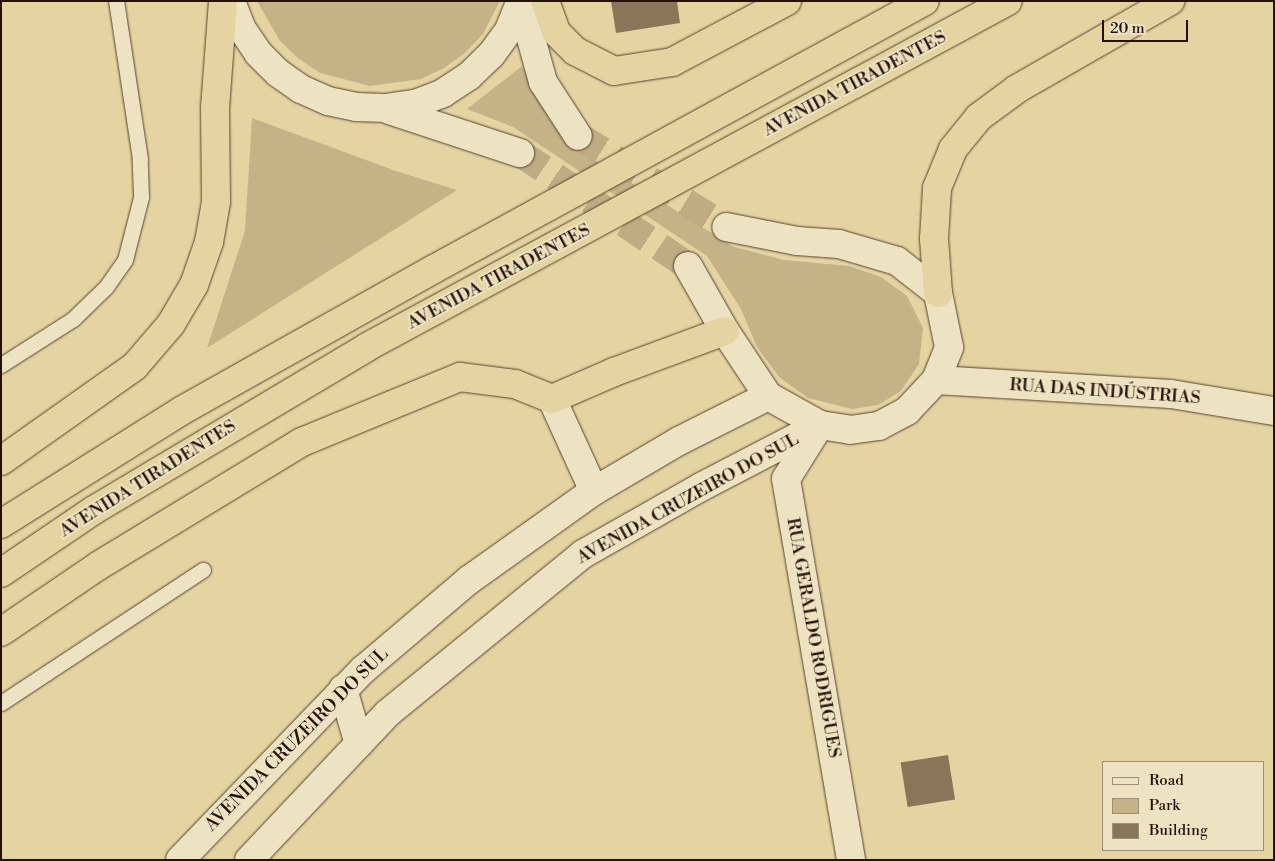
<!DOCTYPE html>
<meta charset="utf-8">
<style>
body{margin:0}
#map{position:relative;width:1275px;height:861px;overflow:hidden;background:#e4d4a1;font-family:"Libre Bodoni",serif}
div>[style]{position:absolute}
.green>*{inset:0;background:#c4b387}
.building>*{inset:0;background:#887659;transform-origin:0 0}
.tertiary-tunnel>*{height:28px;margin-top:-14px;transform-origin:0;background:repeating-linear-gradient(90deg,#bead83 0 28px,transparent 0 42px)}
.roads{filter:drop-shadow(0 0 1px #554230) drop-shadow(0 0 1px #554230)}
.service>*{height:15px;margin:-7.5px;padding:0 7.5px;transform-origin:7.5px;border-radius:7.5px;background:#ede3c2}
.tertiary>*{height:28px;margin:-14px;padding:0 14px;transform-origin:14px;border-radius:14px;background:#ede3c2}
.trunk>*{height:28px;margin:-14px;padding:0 14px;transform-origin:14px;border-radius:14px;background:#e4d4a1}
span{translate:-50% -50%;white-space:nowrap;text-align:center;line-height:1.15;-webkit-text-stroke:4px #ede3c2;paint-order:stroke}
.street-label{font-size:18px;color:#25110a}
.frame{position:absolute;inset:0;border:2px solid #25110a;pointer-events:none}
.legend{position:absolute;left:1102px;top:761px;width:162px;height:90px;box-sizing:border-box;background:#ede3c2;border:1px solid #9d8f78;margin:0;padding:6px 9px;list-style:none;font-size:15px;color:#25110a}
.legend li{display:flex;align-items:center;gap:10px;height:25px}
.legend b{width:25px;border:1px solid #9d8f78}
.scale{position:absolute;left:1102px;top:20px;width:86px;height:22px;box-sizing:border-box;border:2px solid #25110a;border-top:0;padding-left:6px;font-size:15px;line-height:18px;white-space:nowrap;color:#25110a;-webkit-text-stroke:4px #ede3c2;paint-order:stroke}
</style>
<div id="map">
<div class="green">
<i style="clip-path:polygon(257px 1px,500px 1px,483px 34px,465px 53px,444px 68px,421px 79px,370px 86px,320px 73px,299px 59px,280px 41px)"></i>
<i style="clip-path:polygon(522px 66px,563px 140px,734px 247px,784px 260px,849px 266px,881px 277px,907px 296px,923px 328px,919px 364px,901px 391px,878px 405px,852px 409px,808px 398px,779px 377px,757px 347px,741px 309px,707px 256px,513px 127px,467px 109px)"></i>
<i style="clip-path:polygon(252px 118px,396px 171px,457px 190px,207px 348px,245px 231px)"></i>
</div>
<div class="building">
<i style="clip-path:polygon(611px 1px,677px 1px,680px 23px,616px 33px)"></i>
<i style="left:948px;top:755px;width:45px;height:48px;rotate:81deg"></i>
</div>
<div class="tertiary-tunnel">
<i style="left:578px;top:136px;width:174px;rotate:31.6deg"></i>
<i style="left:520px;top:153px;width:202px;rotate:33.9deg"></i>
</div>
<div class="roads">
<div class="service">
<i style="left:1px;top:365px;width:85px;rotate:-32.6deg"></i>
<i style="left:73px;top:319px;width:46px;rotate:-44.1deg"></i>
<i style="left:106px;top:287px;width:33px;rotate:-55deg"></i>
<i style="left:125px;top:260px;width:65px;rotate:-75.7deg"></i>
<i style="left:141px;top:197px;width:38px;rotate:-92deg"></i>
<i style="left:140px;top:159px;width:160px;rotate:-98.6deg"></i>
<i style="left:1px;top:703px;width:242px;rotate:-33.4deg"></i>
</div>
<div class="tertiary">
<i style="left:231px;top:1px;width:30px;rotate:69deg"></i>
<i style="left:242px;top:29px;width:29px;rotate:56deg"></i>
<i style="left:258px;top:53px;width:28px;rotate:45deg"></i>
<i style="left:278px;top:73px;width:28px;rotate:35deg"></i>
<i style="left:301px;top:89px;width:30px;rotate:24deg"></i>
<i style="left:328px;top:101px;width:29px;rotate:12deg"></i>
<i style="left:356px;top:107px;width:29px;rotate:2deg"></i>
<i style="left:385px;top:108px;width:30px;rotate:-8deg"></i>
<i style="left:415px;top:104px;width:30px;rotate:-21deg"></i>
<i style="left:443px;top:93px;width:31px;rotate:-33deg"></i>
<i style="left:469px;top:76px;width:30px;rotate:-44deg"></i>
<i style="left:491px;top:55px;width:31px;rotate:-54deg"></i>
<i style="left:509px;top:30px;width:31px;rotate:-68deg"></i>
<i style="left:521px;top:2px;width:83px;rotate:74.6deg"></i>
<i style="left:543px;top:82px;width:64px;rotate:57.1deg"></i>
<i style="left:389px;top:110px;width:138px;rotate:18.2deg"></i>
<i style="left:688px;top:266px;width:75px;rotate:60.4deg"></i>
<i style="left:725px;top:331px;width:78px;rotate:56.5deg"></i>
<i style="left:768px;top:396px;width:60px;rotate:29.1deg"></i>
<i style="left:820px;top:425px;width:30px;rotate:9deg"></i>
<i style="left:850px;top:430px;width:29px;rotate:-8deg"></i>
<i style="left:879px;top:426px;width:32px;rotate:-28deg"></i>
<i style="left:907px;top:411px;width:42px;rotate:-46.9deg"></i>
<i style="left:936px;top:380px;width:35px;rotate:-68deg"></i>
<i style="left:949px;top:347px;width:55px;rotate:-101.5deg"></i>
<i style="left:938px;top:293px;width:52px;rotate:-142deg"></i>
<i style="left:897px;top:261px;width:60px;rotate:-163.7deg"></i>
<i style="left:839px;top:244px;width:42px;rotate:-175.9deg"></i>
<i style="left:797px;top:241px;width:72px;rotate:-168.8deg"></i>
<i style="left:936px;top:380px;width:235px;rotate:3.4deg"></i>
<i style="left:1171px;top:394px;width:104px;rotate:9.4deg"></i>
<i style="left:552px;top:399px;width:101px;rotate:65.5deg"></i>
<i style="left:819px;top:426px;width:62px;rotate:121.9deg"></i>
<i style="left:786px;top:479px;width:387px;rotate:80.3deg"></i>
<i style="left:343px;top:689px;width:57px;rotate:73.8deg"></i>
<i style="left:180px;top:860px;width:265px;rotate:-46.1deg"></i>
<i style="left:364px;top:669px;width:138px;rotate:-40.3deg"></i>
<i style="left:469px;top:580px;width:153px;rotate:-35.5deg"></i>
<i style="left:594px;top:491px;width:99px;rotate:-30.5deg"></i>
<i style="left:679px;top:441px;width:100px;rotate:-26.8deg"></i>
<i style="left:249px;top:860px;width:202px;rotate:-46.6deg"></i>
<i style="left:388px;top:713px;width:252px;rotate:-39.2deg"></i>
<i style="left:583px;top:554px;width:136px;rotate:-29.6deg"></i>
<i style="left:701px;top:487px;width:134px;rotate:-27.5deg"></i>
</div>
<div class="trunk">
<i style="left:545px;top:1px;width:33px;rotate:70deg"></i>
<i style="left:556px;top:32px;width:27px;rotate:45deg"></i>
<i style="left:575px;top:51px;width:44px;rotate:27.1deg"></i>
<i style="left:614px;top:71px;width:59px;rotate:-8.8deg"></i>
<i style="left:672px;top:62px;width:130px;rotate:-27.9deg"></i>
<i style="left:938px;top:293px;width:54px;rotate:-94.2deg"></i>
<i style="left:934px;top:239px;width:51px;rotate:-86.6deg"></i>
<i style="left:937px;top:188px;width:42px;rotate:-67.7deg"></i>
<i style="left:953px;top:149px;width:41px;rotate:-50.9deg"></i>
<i style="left:979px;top:117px;width:47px;rotate:-36.4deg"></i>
<i style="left:1017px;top:89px;width:177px;rotate:-29.9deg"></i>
<i style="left:1px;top:461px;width:164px;rotate:-35.3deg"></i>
<i style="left:135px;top:366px;width:55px;rotate:-49.4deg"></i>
<i style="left:171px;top:324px;width:45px;rotate:-59.5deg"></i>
<i style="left:194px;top:285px;width:46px;rotate:-70.8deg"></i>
<i style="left:209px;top:242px;width:41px;rotate:-80.1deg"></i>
<i style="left:216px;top:202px;width:94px;rotate:-90.6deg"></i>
<i style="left:215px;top:108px;width:107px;rotate:-85.7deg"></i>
<i style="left:1px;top:524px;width:213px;rotate:-32.1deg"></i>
<i style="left:181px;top:411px;width:290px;rotate:-29.3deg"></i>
<i style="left:434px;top:269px;width:559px;rotate:-28.63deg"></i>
<i style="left:1px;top:573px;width:112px;rotate:-34.1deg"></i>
<i style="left:94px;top:510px;width:318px;rotate:-30.8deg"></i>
<i style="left:367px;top:347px;width:728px;rotate:-28.36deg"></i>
<i style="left:1px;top:632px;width:117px;rotate:-34.2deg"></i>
<i style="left:98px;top:566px;width:239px;rotate:-31.3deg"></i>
<i style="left:302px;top:442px;width:171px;rotate:-22.4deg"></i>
<i style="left:460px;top:377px;width:55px;rotate:7.3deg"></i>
<i style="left:515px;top:384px;width:40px;rotate:22deg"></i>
<i style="left:552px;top:399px;width:68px;rotate:-23.5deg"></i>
<i style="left:614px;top:372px;width:118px;rotate:-20.3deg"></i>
</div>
</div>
<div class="street-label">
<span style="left:855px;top:84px;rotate:-28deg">AVENIDA TIRADENTES</span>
<span style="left:499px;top:277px;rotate:-28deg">AVENIDA TIRADENTES</span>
<span style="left:1105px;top:392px;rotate:4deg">RUA DAS INDÚSTRIAS</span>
<span style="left:148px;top:479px;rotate:-32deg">AVENIDA TIRADENTES</span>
<span style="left:688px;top:499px;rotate:-29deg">AVENIDA CRUZEIRO DO SUL</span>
<span style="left:813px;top:638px;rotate:80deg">RUA GERALDO RODRIGUES</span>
<span style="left:297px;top:740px;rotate:-45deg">AVENIDA CRUZEIRO DO SUL</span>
</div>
<div class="frame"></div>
<ul class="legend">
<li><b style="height:6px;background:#ede3c2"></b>Road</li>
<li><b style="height:14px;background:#c4b387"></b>Park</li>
<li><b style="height:14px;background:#887659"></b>Building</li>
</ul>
<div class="scale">20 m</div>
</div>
